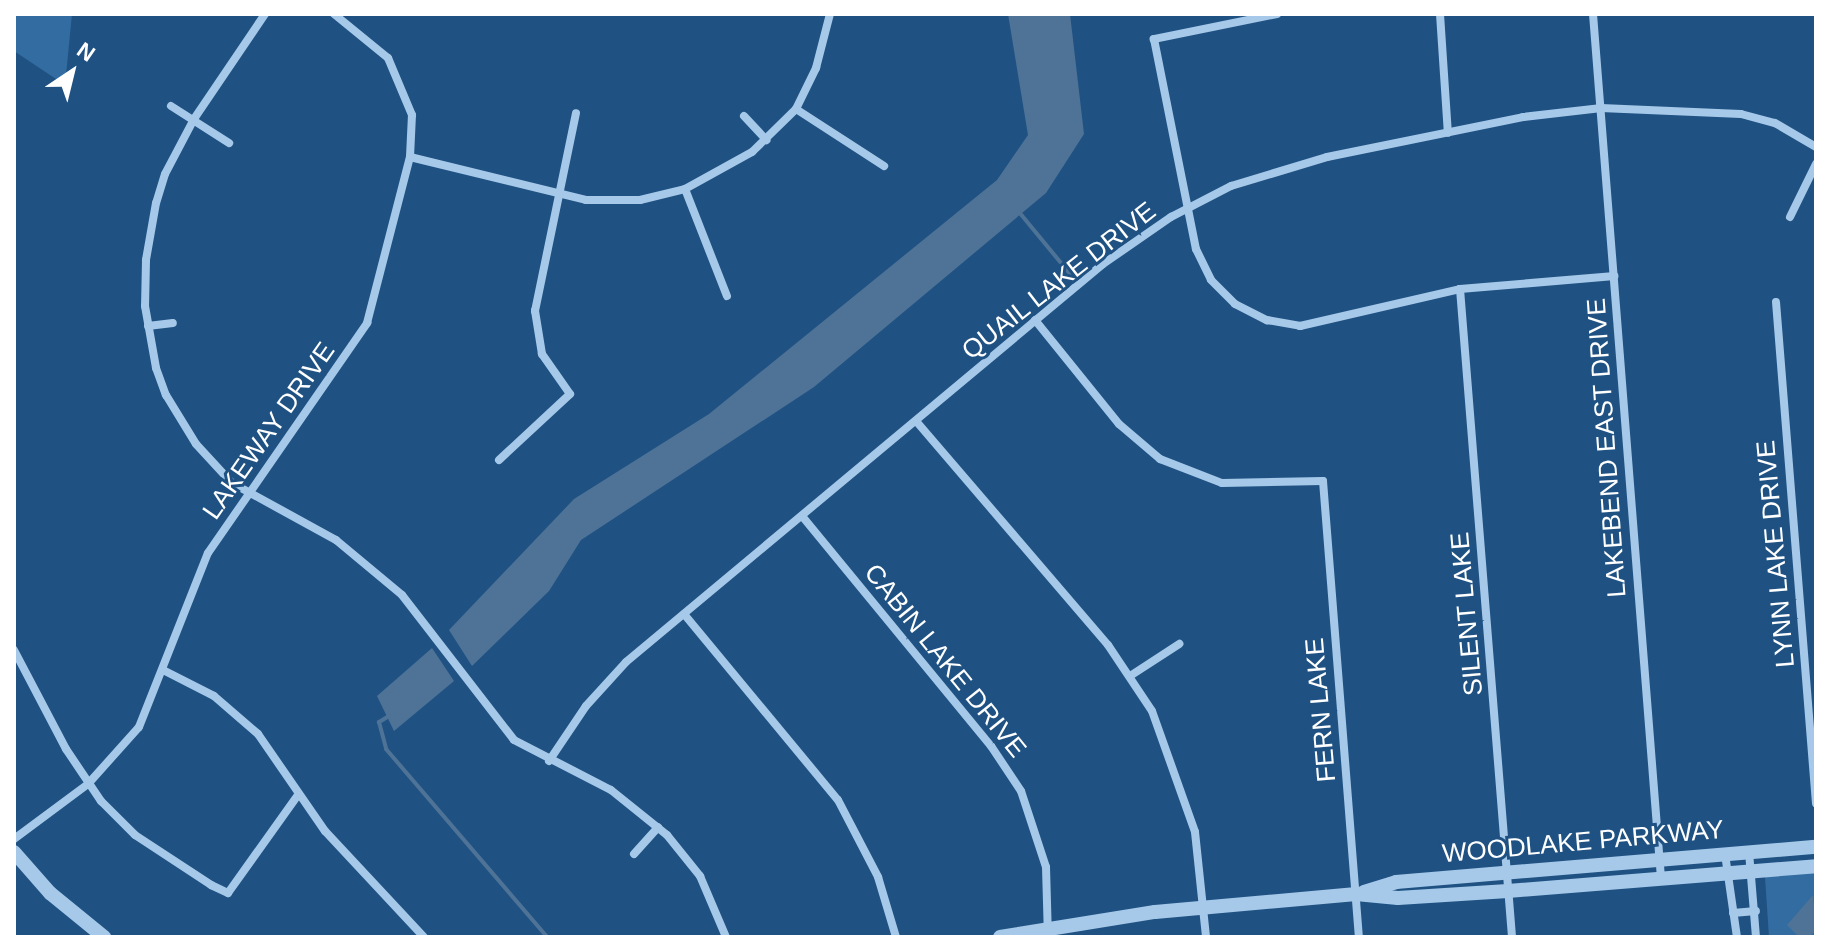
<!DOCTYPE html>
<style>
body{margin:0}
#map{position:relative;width:1830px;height:951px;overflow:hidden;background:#1f5283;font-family:Helvetica,sans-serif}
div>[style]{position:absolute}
.green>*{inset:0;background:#326ca1}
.water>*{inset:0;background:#4e7397}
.stream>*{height:4px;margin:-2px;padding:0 2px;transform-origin:2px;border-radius:2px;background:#4e7397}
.minor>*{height:8px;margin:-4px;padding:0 4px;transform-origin:4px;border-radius:4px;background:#a6c9e9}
.tertiary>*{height:14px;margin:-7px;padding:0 7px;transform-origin:7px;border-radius:7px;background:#a6c9e9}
span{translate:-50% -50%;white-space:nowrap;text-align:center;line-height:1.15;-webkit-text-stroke:6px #1f5283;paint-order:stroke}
.street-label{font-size:26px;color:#fff}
.frame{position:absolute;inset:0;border:16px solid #fff;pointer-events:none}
.north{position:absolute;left:32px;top:32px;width:80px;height:80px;-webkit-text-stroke:6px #1f5283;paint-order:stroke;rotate:35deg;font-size:22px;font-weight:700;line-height:32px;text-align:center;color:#fff}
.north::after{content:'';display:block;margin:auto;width:28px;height:36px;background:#fff;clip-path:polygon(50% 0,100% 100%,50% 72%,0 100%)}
</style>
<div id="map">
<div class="green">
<i style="clip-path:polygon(14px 14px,72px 14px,65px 85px,14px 51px)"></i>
<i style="clip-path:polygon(1816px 872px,1816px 937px,1769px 937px,1765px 877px)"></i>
</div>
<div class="water">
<i style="clip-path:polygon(1008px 14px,1070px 14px,1084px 134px,1046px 193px,814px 387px,581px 540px,549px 591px,472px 666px,449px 630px,574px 499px,709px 414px,997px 180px,1028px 135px)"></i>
<i style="clip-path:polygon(432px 648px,454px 681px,394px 731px,377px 696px)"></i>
<i style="clip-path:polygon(1813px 895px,1816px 930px,1809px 937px,1799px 937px,1787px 925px)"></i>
</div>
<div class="stream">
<i style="left:1019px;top:212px;width:82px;rotate:50.5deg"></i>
<i style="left:389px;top:716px;width:12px;rotate:149deg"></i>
<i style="left:379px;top:722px;width:28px;rotate:75deg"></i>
<i style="left:386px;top:749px;width:248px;rotate:49.4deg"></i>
</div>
<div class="minor">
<i style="left:265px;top:14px;width:127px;rotate:124.1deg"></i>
<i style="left:194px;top:119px;width:62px;rotate:117.8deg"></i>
<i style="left:165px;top:174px;width:30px;rotate:107deg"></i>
<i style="left:156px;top:203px;width:58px;rotate:100deg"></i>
<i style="left:146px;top:260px;width:46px;rotate:91.2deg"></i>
<i style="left:145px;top:306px;width:63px;rotate:79.9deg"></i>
<i style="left:156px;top:368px;width:29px;rotate:70deg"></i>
<i style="left:166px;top:395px;width:57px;rotate:58.5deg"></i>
<i style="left:196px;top:444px;width:53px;rotate:47.3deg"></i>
<i style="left:232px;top:483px;width:119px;rotate:28.7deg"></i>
<i style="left:336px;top:540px;width:86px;rotate:39.8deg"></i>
<i style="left:402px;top:595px;width:183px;rotate:52.3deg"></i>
<i style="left:514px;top:740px;width:109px;rotate:27.3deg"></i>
<i style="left:611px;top:790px;width:72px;rotate:38.8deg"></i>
<i style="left:667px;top:835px;width:53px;rotate:51.2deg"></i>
<i style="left:700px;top:876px;width:66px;rotate:66.9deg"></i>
<i style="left:1277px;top:14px;width:126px;rotate:168.5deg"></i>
<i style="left:1154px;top:39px;width:214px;rotate:78.7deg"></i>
<i style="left:1196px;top:249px;width:34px;rotate:64deg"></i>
<i style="left:1211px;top:280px;width:34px;rotate:45deg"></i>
<i style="left:1235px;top:304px;width:36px;rotate:27deg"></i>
<i style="left:1267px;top:320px;width:34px;rotate:10deg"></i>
<i style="left:1300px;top:326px;width:164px;rotate:-13deg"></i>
<i style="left:1460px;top:289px;width:155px;rotate:-4.8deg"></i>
<i style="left:1440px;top:14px;width:119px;rotate:86.2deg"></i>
<i style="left:1593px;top:14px;width:867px;rotate:85.5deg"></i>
<i style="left:171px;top:106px;width:69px;rotate:32.5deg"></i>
<i style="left:796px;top:109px;width:105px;rotate:32.9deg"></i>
<i style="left:744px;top:116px;width:33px;rotate:47deg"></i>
<i style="left:410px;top:157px;width:181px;rotate:13.7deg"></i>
<i style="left:586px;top:200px;width:54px"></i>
<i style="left:640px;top:200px;width:46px;rotate:-13.7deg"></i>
<i style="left:685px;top:189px;width:77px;rotate:-28.9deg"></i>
<i style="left:752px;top:152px;width:62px;rotate:-44.3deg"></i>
<i style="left:796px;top:109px;width:46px;rotate:-64deg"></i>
<i style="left:816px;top:68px;width:56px;rotate:-75.5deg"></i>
<i style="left:685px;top:189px;width:115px;rotate:68.6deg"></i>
<i style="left:1790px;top:217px;width:59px;rotate:-63.9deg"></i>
<i style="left:1460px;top:289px;width:650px;rotate:85.41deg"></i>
<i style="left:1776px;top:302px;width:503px;rotate:85.44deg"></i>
<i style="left:1035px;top:320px;width:134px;rotate:51.1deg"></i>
<i style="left:1119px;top:424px;width:54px;rotate:40.5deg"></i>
<i style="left:1160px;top:459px;width:66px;rotate:21.2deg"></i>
<i style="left:1222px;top:483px;width:101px;rotate:-1.1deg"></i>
<i style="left:1323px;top:481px;width:457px;rotate:85.5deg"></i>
<i style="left:148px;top:326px;width:25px;rotate:-7deg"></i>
<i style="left:916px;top:421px;width:295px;rotate:49.4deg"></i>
<i style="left:1108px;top:645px;width:79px;rotate:56.3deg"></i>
<i style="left:1152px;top:711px;width:128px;rotate:70.4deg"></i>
<i style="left:1195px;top:832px;width:106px;rotate:84deg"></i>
<i style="left:499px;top:460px;width:97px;rotate:-42.9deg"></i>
<i style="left:570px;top:394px;width:49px;rotate:-125deg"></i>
<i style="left:542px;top:354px;width:44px;rotate:-99.2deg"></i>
<i style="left:535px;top:311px;width:202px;rotate:-78.3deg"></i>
<i style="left:802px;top:516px;width:298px;rotate:50.6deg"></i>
<i style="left:991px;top:746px;width:54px;rotate:56.3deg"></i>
<i style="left:1021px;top:791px;width:80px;rotate:71.8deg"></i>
<i style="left:1046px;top:867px;width:70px;rotate:88.4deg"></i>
<i style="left:684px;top:614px;width:241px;rotate:50.4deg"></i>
<i style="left:838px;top:800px;width:87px;rotate:62.5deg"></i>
<i style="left:878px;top:877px;width:63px;rotate:73.3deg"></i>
<i style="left:14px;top:650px;width:112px;rotate:62.3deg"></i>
<i style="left:66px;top:749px;width:63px;rotate:56.1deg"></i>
<i style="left:101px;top:801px;width:48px;rotate:45deg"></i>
<i style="left:135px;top:835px;width:91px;rotate:33.3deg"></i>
<i style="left:211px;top:885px;width:19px;rotate:25deg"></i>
<i style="left:228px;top:893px;width:120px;rotate:-54.5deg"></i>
<i style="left:163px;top:670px;width:57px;rotate:27deg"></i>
<i style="left:214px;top:696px;width:58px;rotate:40.8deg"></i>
<i style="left:258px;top:734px;width:118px;rotate:55.4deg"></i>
<i style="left:325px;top:831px;width:145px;rotate:47deg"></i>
<i style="left:1130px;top:676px;width:59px;rotate:-33.1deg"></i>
<i style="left:549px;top:761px;width:66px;rotate:-56.1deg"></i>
<i style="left:586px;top:706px;width:59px;rotate:-47.7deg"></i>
<i style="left:626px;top:662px;width:621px;rotate:-39.84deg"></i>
<i style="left:1103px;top:264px;width:83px;rotate:-34.7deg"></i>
<i style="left:1171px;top:217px;width:68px;rotate:-27.3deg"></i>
<i style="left:1231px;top:186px;width:100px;rotate:-16.8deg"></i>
<i style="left:1327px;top:157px;width:200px;rotate:-11.5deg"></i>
<i style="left:1523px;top:117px;width:79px;rotate:-6.6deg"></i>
<i style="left:1601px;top:108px;width:140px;rotate:2.5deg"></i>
<i style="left:1741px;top:114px;width:35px;rotate:15deg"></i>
<i style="left:1775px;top:123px;width:48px;rotate:30.3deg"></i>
<i style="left:14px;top:839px;width:92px;rotate:-36.6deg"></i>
<i style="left:88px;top:784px;width:76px;rotate:-48.2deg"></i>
<i style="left:139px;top:727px;width:187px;rotate:-68.4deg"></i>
<i style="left:208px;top:553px;width:280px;rotate:-55.3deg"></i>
<i style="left:367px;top:323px;width:171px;rotate:-75.5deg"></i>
<i style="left:410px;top:157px;width:42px;rotate:-87.3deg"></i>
<i style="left:412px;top:115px;width:62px;rotate:-112.8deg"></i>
<i style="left:388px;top:58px;width:70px;rotate:-140.8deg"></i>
<i style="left:1749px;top:852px;width:85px;rotate:85.3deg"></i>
<i style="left:634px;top:854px;width:36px;rotate:-48deg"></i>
<i style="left:1725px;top:854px;width:84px;rotate:81.8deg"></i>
<i style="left:1733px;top:913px;width:23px;rotate:-5deg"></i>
</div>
<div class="tertiary">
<i style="left:14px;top:852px;width:55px;rotate:48.7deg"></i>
<i style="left:50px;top:893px;width:70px;rotate:39.2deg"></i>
<i style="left:1364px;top:892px;width:34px;rotate:-17deg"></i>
<i style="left:1396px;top:882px;width:421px;rotate:-4.8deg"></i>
<i style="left:1000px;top:937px;width:157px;rotate:-9.2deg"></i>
<i style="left:1155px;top:912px;width:202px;rotate:-5.1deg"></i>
<i style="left:1356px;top:894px;width:42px;rotate:5.4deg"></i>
<i style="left:1398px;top:898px;width:110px;rotate:-3.6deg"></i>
<i style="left:1508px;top:891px;width:309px;rotate:-4.6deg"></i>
</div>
<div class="street-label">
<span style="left:1059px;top:281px;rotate:-38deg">QUAIL LAKE DRIVE</span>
<span style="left:269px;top:431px;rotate:-55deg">LAKEWAY DRIVE</span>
<span style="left:1607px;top:448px;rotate:-94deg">LAKEBEND EAST DRIVE</span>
<span style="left:1776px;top:554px;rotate:-95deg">LYNN LAKE DRIVE</span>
<span style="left:1467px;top:614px;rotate:-95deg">SILENT LAKE</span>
<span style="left:945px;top:661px;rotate:51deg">CABIN LAKE DRIVE</span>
<span style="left:1321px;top:710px;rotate:-95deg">FERN LAKE</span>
<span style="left:1583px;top:842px;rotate:-5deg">WOODLAKE PARKWAY</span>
</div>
<div class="frame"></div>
<div class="north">N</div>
</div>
